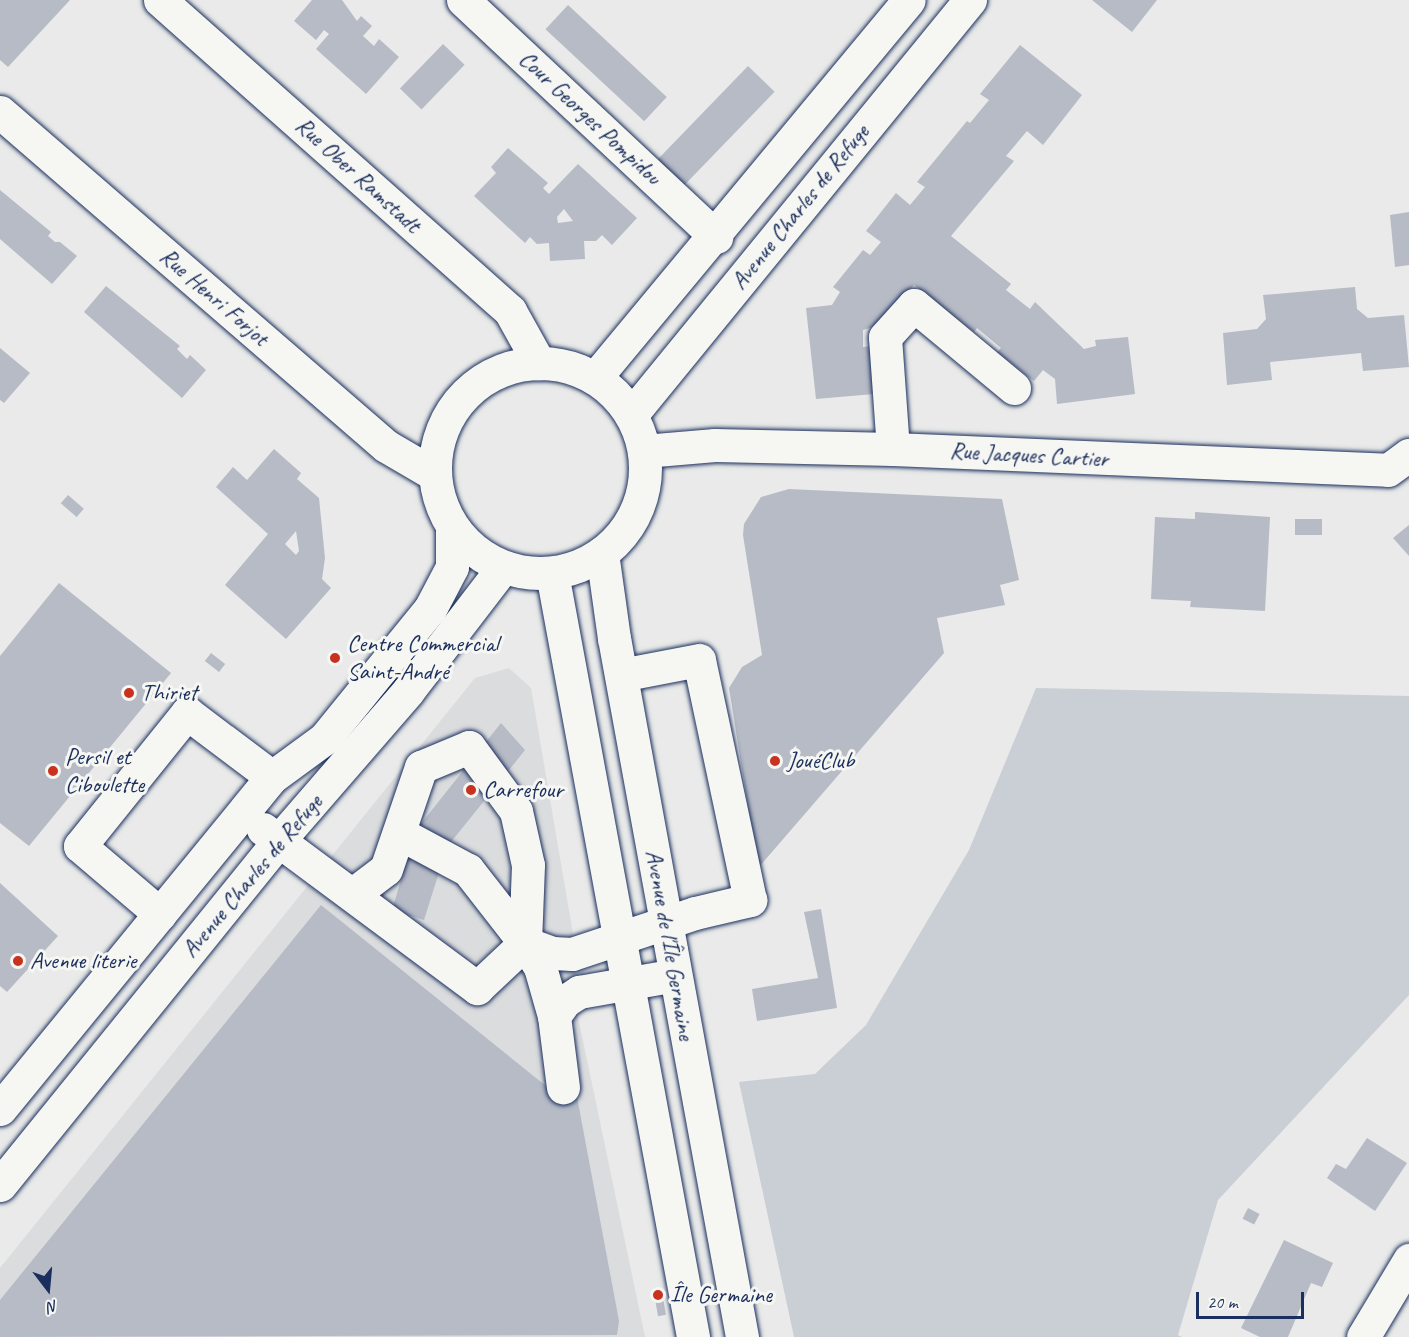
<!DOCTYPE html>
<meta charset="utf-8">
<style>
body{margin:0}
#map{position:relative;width:1409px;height:1337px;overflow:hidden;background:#e9eae9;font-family:Caveat,sans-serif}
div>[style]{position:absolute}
.built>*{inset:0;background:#dadcde}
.green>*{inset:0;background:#caced5}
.building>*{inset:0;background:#b6bbc6;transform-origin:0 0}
.roads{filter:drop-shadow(0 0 2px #1b2f5e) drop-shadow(0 0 2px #1b2f5e)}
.minor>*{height:33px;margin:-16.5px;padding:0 16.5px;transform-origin:16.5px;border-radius:16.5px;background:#f6f6f2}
.minor>.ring{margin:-16.5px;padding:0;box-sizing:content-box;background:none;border:33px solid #f6f6f2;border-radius:50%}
.dots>*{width:16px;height:16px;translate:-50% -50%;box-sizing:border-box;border:3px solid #f6f6f2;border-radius:50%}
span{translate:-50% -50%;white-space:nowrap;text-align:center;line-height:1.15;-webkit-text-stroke:6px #f6f6f2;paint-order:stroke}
.street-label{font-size:24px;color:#1b2f5e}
.poi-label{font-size:24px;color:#1b2f5e}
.left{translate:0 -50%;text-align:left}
.north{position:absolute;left:18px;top:1259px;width:60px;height:60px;-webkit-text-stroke:4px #f6f6f2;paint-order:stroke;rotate:164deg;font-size:16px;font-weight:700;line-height:24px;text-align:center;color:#1b2f5e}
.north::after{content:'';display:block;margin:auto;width:21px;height:27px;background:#1b2f5e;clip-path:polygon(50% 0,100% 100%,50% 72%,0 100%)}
.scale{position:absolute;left:1196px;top:1292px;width:108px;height:27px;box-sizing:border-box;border:3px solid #1b2f5e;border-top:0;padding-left:8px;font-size:18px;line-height:21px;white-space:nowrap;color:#1b2f5e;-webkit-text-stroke:4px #f6f6f2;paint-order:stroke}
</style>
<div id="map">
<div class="built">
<i style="clip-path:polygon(509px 668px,531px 688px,573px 934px,578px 1017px,645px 1337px,0 1337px,0 1268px,475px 678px)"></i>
</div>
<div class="green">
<i style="clip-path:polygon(1036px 688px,1409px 696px,1409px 995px,1218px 1200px,1178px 1335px,1182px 1337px,794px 1337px,739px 1082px,815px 1074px,866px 1025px,969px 850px)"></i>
</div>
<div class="building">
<i style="clip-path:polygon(0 0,70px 0,8px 67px,0 60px)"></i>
<i style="clip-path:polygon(312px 0,342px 0,357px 21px,361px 16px,372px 26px,363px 36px,374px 46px,379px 39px,399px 57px,366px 94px,316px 49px,329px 34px,324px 30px,316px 40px,294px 21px)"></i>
<i style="clip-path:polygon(1092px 0,1157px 0,1132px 32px)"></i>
<i style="left:568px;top:5px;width:135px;height:33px;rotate:43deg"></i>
<i style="left:443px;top:44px;width:30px;height:62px;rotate:44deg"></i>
<i style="clip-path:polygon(1020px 45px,1082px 95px,1043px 145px,1027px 131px,1006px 156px,1014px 161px,951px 236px,1011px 284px,1006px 290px,1030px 309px,1035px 302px,1084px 349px,1096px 346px,1095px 340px,1128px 337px,1135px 394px,1057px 404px,1055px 379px,1043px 370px,1034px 381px,997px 352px,1001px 348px,977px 328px,974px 332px,914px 285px,880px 325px,863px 330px,863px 347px,873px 346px,874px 394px,816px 399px,806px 308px,832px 305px,840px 292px,833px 287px,863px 250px,870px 255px,881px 242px,866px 231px,896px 193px,910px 205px,925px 187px,917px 182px,967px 121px,970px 123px,989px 100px,980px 94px)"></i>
<i style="left:748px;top:66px;width:37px;height:135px;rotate:44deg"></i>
<i style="clip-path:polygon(evenodd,508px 148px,548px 183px,543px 188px,549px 194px,578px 164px,637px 218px,612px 245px,602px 235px,596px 241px,584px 241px,585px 259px,550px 261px,549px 243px,537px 244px,530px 237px,525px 243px,474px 196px,496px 173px,491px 167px,508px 148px,564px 209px,573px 221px,558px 223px,557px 217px,564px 209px)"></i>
<i style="clip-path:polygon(0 190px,51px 232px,48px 236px,55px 242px,60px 242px,77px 256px,52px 284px,0 239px)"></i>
<i style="clip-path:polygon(1409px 212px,1409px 265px,1395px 267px,1390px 215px)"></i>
<i style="clip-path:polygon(106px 286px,180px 346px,177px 349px,187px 359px,190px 355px,206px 370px,182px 398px,84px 312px)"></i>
<i style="clip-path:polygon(1355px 287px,1357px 309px,1368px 318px,1404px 315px,1409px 367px,1363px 371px,1361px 353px,1270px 362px,1272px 380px,1227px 385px,1223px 333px,1257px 329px,1266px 319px,1263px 295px)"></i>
<i style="clip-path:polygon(0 348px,30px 373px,4px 403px,0 400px)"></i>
<i style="clip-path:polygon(evenodd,274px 449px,301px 473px,297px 479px,319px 498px,325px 558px,322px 579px,331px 588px,286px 639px,225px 585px,268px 534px,216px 487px,233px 467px,247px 480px,274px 449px,296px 531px,299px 551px,296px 555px,285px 544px,296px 531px)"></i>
<i style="clip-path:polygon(789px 489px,1002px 499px,1019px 580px,1000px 585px,1005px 605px,937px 618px,944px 653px,758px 868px,729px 688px,742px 667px,762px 655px,743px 535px,744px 524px,761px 497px)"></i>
<i style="left:68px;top:495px;width:21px;height:11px;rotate:41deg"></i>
<i style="clip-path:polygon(1195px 512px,1270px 517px,1265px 611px,1190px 607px,1191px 601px,1151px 599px,1155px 517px,1195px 519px)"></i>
<i style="left:1295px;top:519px;width:27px;height:16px"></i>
<i style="clip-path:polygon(1409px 525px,1409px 556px,1393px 538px)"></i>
<i style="clip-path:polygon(59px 583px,171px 673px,29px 846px,0 823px,0 656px)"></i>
<i style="left:211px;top:653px;width:18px;height:10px;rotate:38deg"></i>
<i style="clip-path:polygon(501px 723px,525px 750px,447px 847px,424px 920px,392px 910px,416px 830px)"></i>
<i style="clip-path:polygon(0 883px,58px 936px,7px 992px,0 986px)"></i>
<i style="clip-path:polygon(321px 905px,551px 1090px,575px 1086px,619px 1321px,617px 1335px,0 1337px,0 1300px)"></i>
<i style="clip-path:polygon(821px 909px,837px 1008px,757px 1021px,752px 989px,818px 978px,804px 912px)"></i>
<i style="clip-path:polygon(1367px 1138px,1407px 1163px,1375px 1211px,1327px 1178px,1336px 1164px,1346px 1169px)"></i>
<i style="left:1248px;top:1208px;width:13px;height:12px;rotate:27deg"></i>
<i style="clip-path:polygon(1284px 1240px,1333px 1263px,1322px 1287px,1311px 1283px,1288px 1337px,1260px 1337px,1241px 1328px)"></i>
<i style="left:663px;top:1298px;width:17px;height:8px;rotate:80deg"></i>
</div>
<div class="roads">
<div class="minor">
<i style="left:160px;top:0;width:468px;rotate:41.6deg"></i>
<i style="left:510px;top:311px;width:60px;rotate:60.9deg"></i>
<i style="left:463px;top:0;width:347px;rotate:43.1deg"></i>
<i style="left:0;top:112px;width:510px;rotate:40.87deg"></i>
<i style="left:386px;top:446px;width:56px;rotate:30.3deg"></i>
<i class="ring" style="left:435px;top:363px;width:177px;height:177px"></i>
<i style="left:595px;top:378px;width:491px;rotate:-50.3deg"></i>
<i style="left:631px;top:415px;width:536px;rotate:-50.76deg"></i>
<i style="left:893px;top:449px;width:112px;rotate:-94.1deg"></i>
<i style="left:885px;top:337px;width:43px;rotate:-47.8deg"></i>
<i style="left:914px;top:305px;width:130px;rotate:39.7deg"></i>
<i style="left:644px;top:451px;width:71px;rotate:-4.8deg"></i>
<i style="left:715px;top:445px;width:178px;rotate:1.3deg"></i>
<i style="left:893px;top:449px;width:495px;rotate:2.4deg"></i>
<i style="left:1388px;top:470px;width:26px;rotate:-36deg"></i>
<i style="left:602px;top:553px;width:86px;rotate:82deg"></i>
<i style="left:614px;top:638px;width:711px;rotate:79.62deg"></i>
<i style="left:552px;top:573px;width:777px;rotate:79.54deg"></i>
<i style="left:263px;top:829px;width:267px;rotate:36.6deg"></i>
<i style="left:477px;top:988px;width:66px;rotate:-43.2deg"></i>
<i style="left:525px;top:943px;width:93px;rotate:-128deg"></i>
<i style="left:468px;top:870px;width:78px;rotate:-151.8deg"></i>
<i style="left:353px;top:894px;width:41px;rotate:-37.1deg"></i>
<i style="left:386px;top:869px;width:108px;rotate:-71.1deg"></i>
<i style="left:421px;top:767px;width:52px;rotate:-22.6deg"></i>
<i style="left:469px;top:747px;width:79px;rotate:53.7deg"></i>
<i style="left:516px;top:811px;width:55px;rotate:77.5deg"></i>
<i style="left:528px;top:865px;width:78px;rotate:92.2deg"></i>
<i style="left:525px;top:943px;width:28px;rotate:58deg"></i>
<i style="left:540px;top:967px;width:51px;rotate:74.1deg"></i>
<i style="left:554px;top:1016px;width:72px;rotate:82.8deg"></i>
<i style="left:160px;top:914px;width:105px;rotate:-139.6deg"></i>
<i style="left:80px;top:846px;width:171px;rotate:-51.2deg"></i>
<i style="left:187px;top:713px;width:106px;rotate:37deg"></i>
<i style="left:525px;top:943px;width:30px;rotate:20deg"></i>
<i style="left:553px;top:953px;width:19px;rotate:3deg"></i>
<i style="left:572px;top:954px;width:130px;rotate:-18.4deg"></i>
<i style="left:695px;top:913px;width:57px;rotate:-13.3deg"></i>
<i style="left:750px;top:900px;width:245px;rotate:-102deg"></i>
<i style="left:699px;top:660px;width:79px;rotate:169.1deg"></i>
<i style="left:554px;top:1016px;width:19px;rotate:-54deg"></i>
<i style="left:565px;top:1001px;width:17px;rotate:-33deg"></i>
<i style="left:579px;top:992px;width:97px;rotate:-10deg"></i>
<i style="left:0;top:1109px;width:429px;rotate:-50.7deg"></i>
<i style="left:272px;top:777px;width:66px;rotate:-36.3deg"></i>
<i style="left:325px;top:738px;width:166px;rotate:-50.9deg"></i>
<i style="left:430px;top:609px;width:47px;rotate:-62.4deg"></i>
<i style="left:452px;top:567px;width:40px;rotate:-90deg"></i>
<i style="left:0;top:1185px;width:445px;rotate:-51deg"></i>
<i style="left:280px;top:839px;width:196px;rotate:-49.1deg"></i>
<i style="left:408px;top:691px;width:156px;rotate:-52.5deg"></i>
<i style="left:1363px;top:1337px;width:90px;rotate:-59.1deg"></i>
</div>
</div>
<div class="dots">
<i style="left:335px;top:658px;background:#c8321e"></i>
<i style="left:129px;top:693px;background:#c8321e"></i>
<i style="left:775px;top:761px;background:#c8321e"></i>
<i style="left:53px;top:771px;background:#c8321e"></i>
<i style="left:471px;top:790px;background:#c8321e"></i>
<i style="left:18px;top:961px;background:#c8321e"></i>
<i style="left:658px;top:1295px;background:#c8321e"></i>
</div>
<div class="street-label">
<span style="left:590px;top:118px;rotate:43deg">Cour Georges Pompidou</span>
<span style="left:358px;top:175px;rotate:42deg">Rue Ober Ramstadt</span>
<span style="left:800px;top:207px;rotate:-51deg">Avenue Charles de Refuge</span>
<span style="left:214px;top:297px;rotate:41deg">Rue Henri Forjot</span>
<span style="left:1029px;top:455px;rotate:3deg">Rue Jacques Cartier</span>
<span style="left:252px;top:876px;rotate:-50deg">Avenue Charles de Refuge</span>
<span style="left:670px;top:945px;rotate:80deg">Avenue de l'Île Germaine</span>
</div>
<div class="poi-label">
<span class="left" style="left:347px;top:658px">Centre Commercial<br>Saint-André</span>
<span class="left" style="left:141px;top:693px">Thiriet</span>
<span class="left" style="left:65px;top:771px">Persil et<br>Ciboulette</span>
<span class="left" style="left:787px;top:761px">JouéClub</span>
<span class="left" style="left:483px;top:790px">Carrefour</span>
<span class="left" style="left:30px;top:961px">Avenue literie</span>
<span class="left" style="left:670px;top:1295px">Île Germaine</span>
</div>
<div class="north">N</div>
<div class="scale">20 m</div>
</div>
